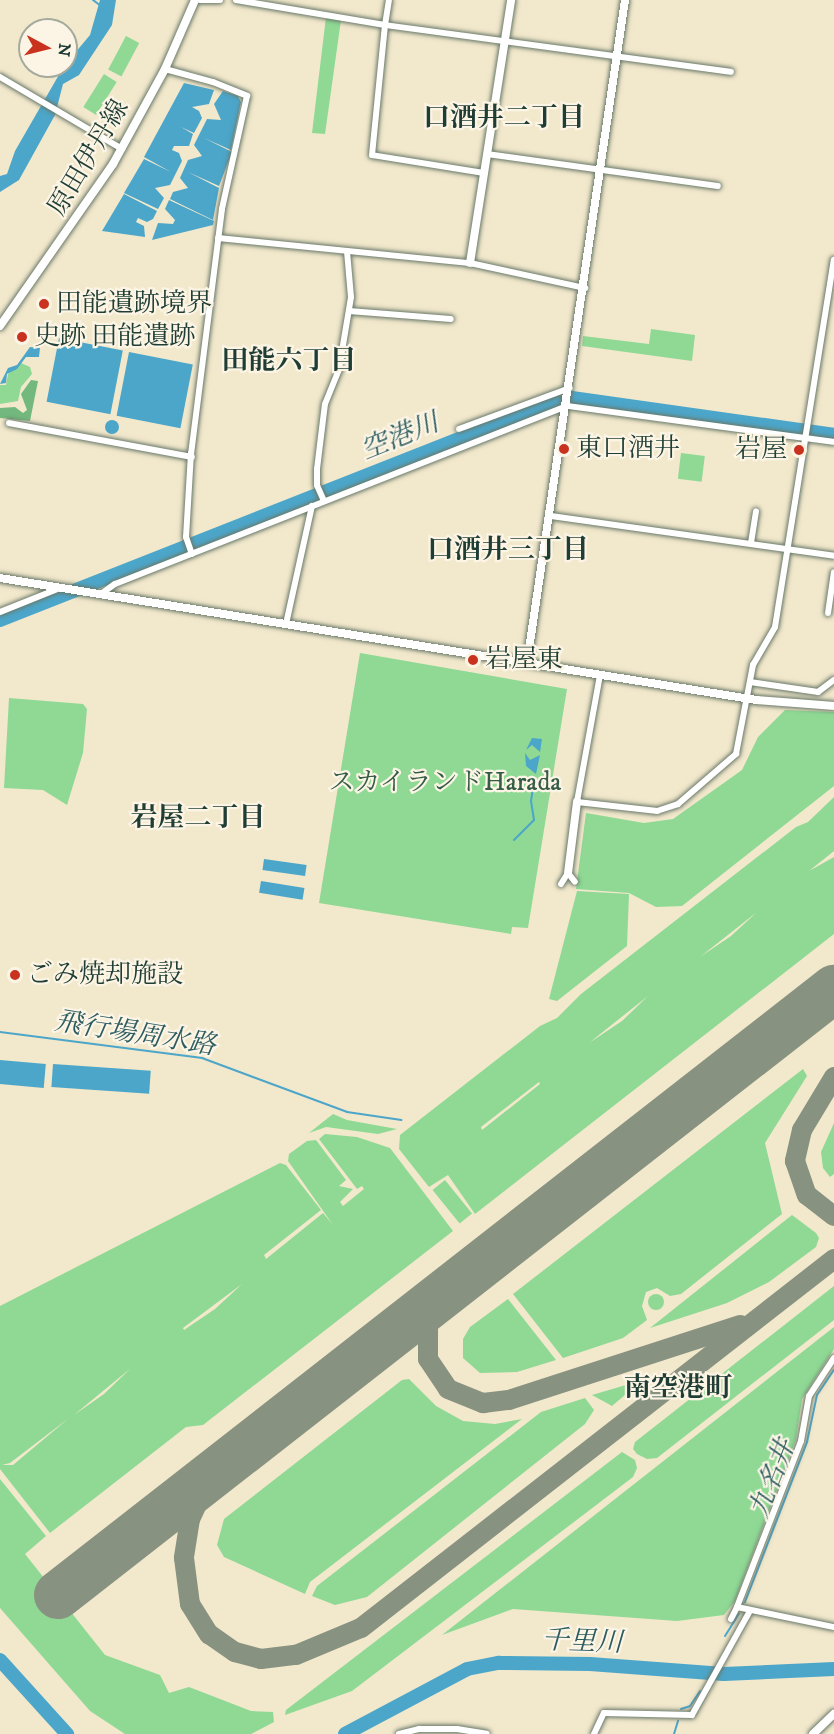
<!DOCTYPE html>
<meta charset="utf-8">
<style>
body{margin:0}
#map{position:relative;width:834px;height:1734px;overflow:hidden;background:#f2e8cc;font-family:"IM FELL DW Pica","Noto Serif JP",serif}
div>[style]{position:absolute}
.green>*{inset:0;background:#8fd995;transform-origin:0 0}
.round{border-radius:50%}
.forest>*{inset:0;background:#73b97e}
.water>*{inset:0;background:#4ca6ca;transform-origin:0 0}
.stream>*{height:2px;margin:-1px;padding:0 1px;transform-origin:1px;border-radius:1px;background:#4ca6ca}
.river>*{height:14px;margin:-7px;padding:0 7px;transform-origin:7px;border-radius:7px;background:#4ca6ca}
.taxiway>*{height:20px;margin:-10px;padding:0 10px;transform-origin:10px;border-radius:10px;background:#889280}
.runway>*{height:48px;margin:-24px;padding:0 24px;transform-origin:24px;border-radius:24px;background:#889280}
.roads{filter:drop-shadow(0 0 2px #697969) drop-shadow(0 0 2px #697969)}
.minor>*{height:6px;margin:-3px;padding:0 3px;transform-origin:3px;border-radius:3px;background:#fff}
.tertiary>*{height:8px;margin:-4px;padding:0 4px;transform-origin:4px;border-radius:4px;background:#fff}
.dots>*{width:16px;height:16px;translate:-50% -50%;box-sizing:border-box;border:3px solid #fcf5e5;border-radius:50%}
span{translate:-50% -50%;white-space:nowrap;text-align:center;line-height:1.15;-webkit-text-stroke:4.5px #fcf5e5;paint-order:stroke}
.street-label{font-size:26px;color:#1f3d34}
.poi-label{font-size:26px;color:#1f3d34}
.left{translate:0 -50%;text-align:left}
.right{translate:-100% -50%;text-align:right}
.park-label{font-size:26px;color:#355c47}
.neighbourhood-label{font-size:27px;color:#1f3d34;font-weight:700}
.water-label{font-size:27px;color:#2c5c61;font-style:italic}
.north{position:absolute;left:18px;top:18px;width:60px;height:60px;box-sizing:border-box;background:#fcf5e5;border:2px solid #a4ab9e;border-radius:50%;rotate:97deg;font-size:16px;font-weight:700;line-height:24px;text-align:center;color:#1f3d34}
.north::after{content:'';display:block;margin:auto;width:21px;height:27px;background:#c8321e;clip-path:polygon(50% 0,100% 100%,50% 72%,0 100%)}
</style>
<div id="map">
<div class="green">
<i style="clip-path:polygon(326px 17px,341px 20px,325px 134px,312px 133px)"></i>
<i style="left:126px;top:36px;width:15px;height:38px;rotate:28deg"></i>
<i style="left:104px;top:74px;width:15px;height:39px;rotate:32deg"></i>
<i style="clip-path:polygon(651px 329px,695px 335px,692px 361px,582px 346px,583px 336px,649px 344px)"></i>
<i style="clip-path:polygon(21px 363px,30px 367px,32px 374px,21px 387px,18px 401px,0 404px,0 385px,6px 385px,8px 374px)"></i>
<i style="left:681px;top:453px;width:24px;height:26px;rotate:7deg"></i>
<i style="clip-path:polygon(360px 653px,567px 689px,528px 928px,512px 927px,511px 934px,319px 903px)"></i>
<i style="clip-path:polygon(9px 698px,83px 704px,87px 709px,83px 753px,67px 805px,43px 790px,4px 788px)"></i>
<i style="clip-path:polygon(785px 710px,834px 712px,834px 786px,682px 906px,656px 907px,629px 893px,576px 889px,586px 813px,644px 823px,673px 819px,742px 770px,758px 737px)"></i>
<i style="clip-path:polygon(evenodd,834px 797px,834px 851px,809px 871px,834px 857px,834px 934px,475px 1214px,448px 1175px,429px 1187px,399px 1149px,400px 1135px,540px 1026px,557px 1018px,581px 994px,796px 827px,808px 822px,834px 797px,757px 912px,731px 936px,700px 957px,757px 912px,834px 797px,648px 996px,622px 1021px,589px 1043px,619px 1019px,648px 996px,834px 797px,539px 1082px,540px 1084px,482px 1130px,481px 1127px,539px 1082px)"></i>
<i style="clip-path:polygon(577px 891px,629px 894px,627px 946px,557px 1001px,549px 999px)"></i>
<i style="clip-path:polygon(803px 1069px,807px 1076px,765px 1143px,782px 1214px,681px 1294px,670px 1296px,657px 1288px,646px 1292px,642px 1306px,647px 1320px,623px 1338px,563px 1358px,513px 1294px)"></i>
<i style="clip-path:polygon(333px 1114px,347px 1120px,397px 1129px,378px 1134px,326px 1127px,309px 1133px)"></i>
<i style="clip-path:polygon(834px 1123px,834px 1174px,830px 1177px,823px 1168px,821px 1152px)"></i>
<i style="clip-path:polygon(evenodd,325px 1134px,357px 1137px,390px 1148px,453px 1231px,203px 1425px,186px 1427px,50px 1533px,0 1469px,0 1306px,280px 1163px,286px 1165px,321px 1210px,264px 1255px,266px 1259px,323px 1213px,333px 1225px,288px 1161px,289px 1154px,307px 1141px,316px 1140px,346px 1180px,339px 1186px,353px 1189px,340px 1202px,343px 1206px,364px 1189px,362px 1186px,357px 1189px,319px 1139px,325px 1134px,242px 1284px,215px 1309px,184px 1330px,183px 1328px,242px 1284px,325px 1134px,131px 1368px,104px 1394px,74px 1415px,103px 1391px,131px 1368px,325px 1134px,69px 1418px,13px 1465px,2px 1465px,10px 1463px,69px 1418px)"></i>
<i style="left:445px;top:1180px;width:43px;height:16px;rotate:51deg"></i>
<i style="clip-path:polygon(792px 1215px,816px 1233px,819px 1238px,816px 1247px,769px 1282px,727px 1303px,650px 1328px)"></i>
<i style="clip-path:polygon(834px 1286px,834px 1320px,657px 1458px,647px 1459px,637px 1454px,633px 1449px,635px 1442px)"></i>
<i class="round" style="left:648px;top:1294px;width:16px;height:16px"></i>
<i style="clip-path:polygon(508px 1299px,556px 1360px,517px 1372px,480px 1373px,463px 1358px,463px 1339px,470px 1327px)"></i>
<i style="clip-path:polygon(834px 1327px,834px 1349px,802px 1399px,796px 1439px,735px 1601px,724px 1615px,677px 1621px,513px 1609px,442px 1635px)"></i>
<i style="clip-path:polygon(409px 1379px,436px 1406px,463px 1421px,495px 1424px,522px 1419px,310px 1582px,305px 1594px,224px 1557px,217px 1545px,224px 1519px,402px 1380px)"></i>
<i style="clip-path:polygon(639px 1383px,612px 1406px,592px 1395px,636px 1382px)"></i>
<i style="clip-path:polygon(585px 1398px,594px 1410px,585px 1424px,367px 1597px,335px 1605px,312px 1596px,317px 1586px,541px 1412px)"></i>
<i style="clip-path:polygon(622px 1452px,635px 1460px,637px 1468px,633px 1477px,352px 1691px,285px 1715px,286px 1710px)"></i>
<i style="clip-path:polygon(0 1479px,46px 1536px,25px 1554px,105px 1655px,160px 1675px,169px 1693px,189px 1687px,251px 1711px,273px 1712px,274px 1722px,251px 1734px,125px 1734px,90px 1711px,0 1608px)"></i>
</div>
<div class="forest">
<i style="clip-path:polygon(31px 380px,38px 381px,30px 421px,0 418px,0 408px,15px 407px,23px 413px,27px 410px,21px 394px)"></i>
</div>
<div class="water">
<i style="clip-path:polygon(100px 0,116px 0,112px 25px,79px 75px,63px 84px,55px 115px,19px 180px,0 192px,0 176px,7px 174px,15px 151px,64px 66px,90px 35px)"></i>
<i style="clip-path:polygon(184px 83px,214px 90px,209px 104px,192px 107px,199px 111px,202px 118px,194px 133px,181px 127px,193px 134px,189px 146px,174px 146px,172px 150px,179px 153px,182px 161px,170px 185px,155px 188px,164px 198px,158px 209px,124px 193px,144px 159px,171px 172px,144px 157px)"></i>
<i style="clip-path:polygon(223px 91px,238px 96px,241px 102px,231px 150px,204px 138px,232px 152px,219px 186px,188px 172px,219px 188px,213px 220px,170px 199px,173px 192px,188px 188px,180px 178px,188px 160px,202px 156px,194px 145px,207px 119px,221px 120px,214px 104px)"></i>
<i style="clip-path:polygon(124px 194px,157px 211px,153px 219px,147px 222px,138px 218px,136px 222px,144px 226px,145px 237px,102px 231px)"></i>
<i style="clip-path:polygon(169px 200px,214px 221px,213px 225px,152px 240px,158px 223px,173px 224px,175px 220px,165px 209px)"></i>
<i style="left:59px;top:338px;width:65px;height:65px;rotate:11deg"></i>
<i style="clip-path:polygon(30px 347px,40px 348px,39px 357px,26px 357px,17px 369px,7px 374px,6px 383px,0 384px,8px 368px,17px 365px)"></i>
<i style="left:129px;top:352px;width:65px;height:65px;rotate:11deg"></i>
<i class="round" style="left:105px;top:420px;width:14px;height:14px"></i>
<i style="clip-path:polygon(532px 738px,542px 739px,540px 752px,532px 745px,526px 750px)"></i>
<i style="clip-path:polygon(525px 753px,530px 760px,540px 755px,536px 774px,526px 766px)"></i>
<i style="left:264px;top:859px;width:43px;height:11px;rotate:8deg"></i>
<i style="left:261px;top:881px;width:44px;height:12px;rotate:9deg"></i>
<i style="left:0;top:1060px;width:46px;height:24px;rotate:5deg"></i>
<i style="left:53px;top:1064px;width:98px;height:23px;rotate:4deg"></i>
</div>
<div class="stream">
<i style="left:93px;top:0;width:10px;rotate:37deg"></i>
<i style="left:514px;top:840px;width:28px;rotate:-45deg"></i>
<i style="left:534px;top:820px;width:19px;rotate:-99deg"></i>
<i style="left:531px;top:801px;width:24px;rotate:-81deg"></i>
<i style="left:0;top:1032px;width:204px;rotate:7.3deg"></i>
<i style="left:202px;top:1058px;width:155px;rotate:20.4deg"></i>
<i style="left:347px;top:1112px;width:55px;rotate:8.4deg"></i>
<i style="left:745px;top:1602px;width:172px;rotate:-68.8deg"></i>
<i style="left:807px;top:1442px;width:48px;rotate:-78deg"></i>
<i style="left:817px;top:1395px;width:30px;rotate:-56deg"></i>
<i style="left:725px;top:1636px;width:26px;rotate:-58deg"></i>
<i style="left:681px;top:1709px;width:9px;rotate:-18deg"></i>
<i style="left:690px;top:1706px;width:18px;rotate:-56deg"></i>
<i style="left:674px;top:1734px;width:14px;rotate:-73deg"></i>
</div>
<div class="river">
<i style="left:0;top:620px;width:607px;rotate:-21.54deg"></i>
<i style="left:565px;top:397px;width:272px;rotate:8deg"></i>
<i style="left:0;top:1660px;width:100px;rotate:47.8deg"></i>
<i style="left:345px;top:1734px;width:138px;rotate:-28deg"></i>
<i style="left:467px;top:1669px;width:33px;rotate:-11deg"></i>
<i style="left:499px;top:1663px;width:91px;rotate:0.6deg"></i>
<i style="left:590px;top:1664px;width:134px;rotate:4.3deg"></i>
<i style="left:724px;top:1674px;width:110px;rotate:-2.6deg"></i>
</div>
<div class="taxiway">
<i style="left:834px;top:1077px;width:62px;rotate:121.1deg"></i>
<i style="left:802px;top:1130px;width:32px;rotate:103deg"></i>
<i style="left:795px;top:1161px;width:36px;rotate:71deg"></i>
<i style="left:807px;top:1195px;width:34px;rotate:38deg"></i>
<i style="left:449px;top:1290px;width:38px;rotate:123deg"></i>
<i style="left:428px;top:1322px;width:37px;rotate:90deg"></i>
<i style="left:428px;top:1359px;width:36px;rotate:56deg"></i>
<i style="left:448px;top:1389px;width:38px;rotate:22deg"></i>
<i style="left:483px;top:1403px;width:26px;rotate:-7deg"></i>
<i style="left:509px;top:1400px;width:243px;rotate:-18deg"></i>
<i style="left:233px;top:1459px;width:40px;rotate:135deg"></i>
<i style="left:205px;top:1487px;width:35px;rotate:115deg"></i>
<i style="left:190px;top:1519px;width:39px;rotate:99deg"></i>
<i style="left:184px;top:1558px;width:46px;rotate:82.6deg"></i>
<i style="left:190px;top:1604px;width:36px;rotate:58deg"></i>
<i style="left:209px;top:1634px;width:32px;rotate:35deg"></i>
<i style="left:235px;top:1652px;width:27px;rotate:15deg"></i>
<i style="left:261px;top:1659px;width:35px;rotate:-7deg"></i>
<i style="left:296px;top:1655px;width:70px;rotate:-22.6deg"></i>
<i style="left:361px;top:1628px;width:600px;rotate:-37.96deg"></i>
</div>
<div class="runway">
<i style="left:58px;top:1595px;width:985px;rotate:-37.99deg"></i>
</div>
<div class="roads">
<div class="minor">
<i style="left:200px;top:0;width:20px"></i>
<i style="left:236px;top:0;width:151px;rotate:9.5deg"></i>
<i style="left:385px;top:25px;width:25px;rotate:-81deg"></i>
<i style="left:165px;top:69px;width:50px;rotate:15.2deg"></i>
<i style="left:213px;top:82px;width:37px;rotate:22deg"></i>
<i style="left:247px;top:96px;width:116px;rotate:102.5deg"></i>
<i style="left:222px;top:209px;width:246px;rotate:97.2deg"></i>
<i style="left:191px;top:453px;width:84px;rotate:93.4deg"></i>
<i style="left:186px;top:537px;width:18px;rotate:71deg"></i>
<i style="left:0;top:77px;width:142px;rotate:30.5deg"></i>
<i style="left:487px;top:154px;width:233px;rotate:7.9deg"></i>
<i style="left:484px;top:173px;width:113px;rotate:-170.9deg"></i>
<i style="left:372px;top:155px;width:131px;rotate:-84.3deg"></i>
<i style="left:385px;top:25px;width:349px;rotate:7.7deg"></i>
<i style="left:218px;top:238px;width:253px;rotate:5.7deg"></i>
<i style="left:470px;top:263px;width:118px;rotate:12.3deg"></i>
<i style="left:349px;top:311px;width:102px;rotate:4.5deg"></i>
<i style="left:9px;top:423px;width:186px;rotate:10.5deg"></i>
<i style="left:459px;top:429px;width:118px;rotate:-20.3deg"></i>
<i style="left:324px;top:501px;width:17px;rotate:-114deg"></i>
<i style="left:317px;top:485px;width:16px;rotate:-90deg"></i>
<i style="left:317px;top:469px;width:65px;rotate:-83deg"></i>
<i style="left:325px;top:404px;width:38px;rotate:-68deg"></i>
<i style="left:339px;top:369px;width:73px;rotate:-80.5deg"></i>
<i style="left:351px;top:297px;width:46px;rotate:-95deg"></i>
<i style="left:551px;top:516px;width:286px;rotate:8deg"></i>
<i style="left:751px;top:543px;width:32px;rotate:-81deg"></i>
<i style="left:101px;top:594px;width:17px;rotate:-36deg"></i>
<i style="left:115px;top:584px;width:487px;rotate:-21.5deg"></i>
<i style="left:568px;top:406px;width:268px;rotate:7.7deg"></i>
<i style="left:0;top:612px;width:65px;rotate:-21.8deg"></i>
<i style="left:828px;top:613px;width:41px;rotate:-81.7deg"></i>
<i style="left:286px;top:624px;width:121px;rotate:-77.6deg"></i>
<i style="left:600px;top:675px;width:129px;rotate:100.3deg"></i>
<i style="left:577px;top:802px;width:81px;rotate:6.4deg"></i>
<i style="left:657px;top:811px;width:22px;rotate:-18deg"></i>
<i style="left:678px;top:804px;width:77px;rotate:-40.8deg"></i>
<i style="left:736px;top:754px;width:91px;rotate:-79.2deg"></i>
<i style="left:753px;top:665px;width:44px;rotate:-59.9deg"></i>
<i style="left:775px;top:627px;width:372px;rotate:-80.9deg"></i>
<i style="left:750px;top:682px;width:69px;rotate:8.4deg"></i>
<i style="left:818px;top:692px;width:20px;rotate:-37deg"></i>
<i style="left:561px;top:884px;width:13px;rotate:-58deg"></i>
<i style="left:568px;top:873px;width:11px;rotate:52deg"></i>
<i style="left:834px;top:1358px;width:45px;rotate:123.3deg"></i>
<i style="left:809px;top:1396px;width:46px;rotate:100.1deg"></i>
<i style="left:801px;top:1441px;width:178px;rotate:111.1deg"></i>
<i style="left:737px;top:1607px;width:99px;rotate:11.7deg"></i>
<i style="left:731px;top:1619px;width:13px;rotate:-63deg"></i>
<i style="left:399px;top:1734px;width:21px;rotate:-14deg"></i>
<i style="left:419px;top:1729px;width:38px"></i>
<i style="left:457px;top:1729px;width:30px;rotate:9deg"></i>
<i style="left:594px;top:1734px;width:23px;rotate:-65deg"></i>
<i style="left:604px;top:1713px;width:88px;rotate:1.3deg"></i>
<i style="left:692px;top:1715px;width:119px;rotate:-60.9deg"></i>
</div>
<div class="tertiary">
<i style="left:470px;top:263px;width:266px;rotate:-81.1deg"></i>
<i style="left:0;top:326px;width:198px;rotate:-55.1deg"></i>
<i style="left:113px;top:164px;width:108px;rotate:-61.3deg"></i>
<i style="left:165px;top:69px;width:75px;rotate:-66.5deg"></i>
<i style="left:0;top:578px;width:767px;rotate:9.16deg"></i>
<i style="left:757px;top:700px;width:77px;rotate:4.5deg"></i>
<i style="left:527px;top:663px;width:670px;rotate:-81.59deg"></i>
<i style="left:568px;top:873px;width:72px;rotate:-82.8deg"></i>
<i style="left:813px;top:1734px;width:29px;rotate:-44deg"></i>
</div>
</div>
<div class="dots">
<i style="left:44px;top:304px;background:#c8321e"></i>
<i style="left:22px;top:337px;background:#c8321e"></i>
<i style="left:564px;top:449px;background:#c8321e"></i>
<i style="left:799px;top:450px;background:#c8321e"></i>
<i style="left:473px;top:660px;background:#c8321e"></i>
<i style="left:15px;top:975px;background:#c8321e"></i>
</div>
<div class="street-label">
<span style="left:89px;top:158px;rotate:-59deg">原田伊丹線</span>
</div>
<div class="poi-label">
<span class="left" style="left:56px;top:304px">田能遺跡境界</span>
<span class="left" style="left:34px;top:337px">史跡 田能遺跡</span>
<span class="left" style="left:576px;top:449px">東口酒井</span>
<span class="right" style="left:787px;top:450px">岩屋</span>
<span class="left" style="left:485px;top:660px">岩屋東</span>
<span class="left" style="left:27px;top:975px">ごみ焼却施設</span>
</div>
<div class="park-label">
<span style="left:445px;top:783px">スカイランドHarada</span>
</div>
<div class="neighbourhood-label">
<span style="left:504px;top:119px">口酒井二丁目</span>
<span style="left:289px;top:362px">田能六丁目</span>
<span style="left:508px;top:551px">口酒井三丁目</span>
<span style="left:198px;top:819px">岩屋二丁目</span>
<span style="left:678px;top:1389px">南空港町</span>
</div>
<div class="water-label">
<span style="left:400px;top:437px;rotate:-22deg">空港川</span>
<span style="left:135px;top:1034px;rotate:9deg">飛行場周水路</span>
<span style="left:773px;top:1479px;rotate:-69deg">九名井</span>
<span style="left:582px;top:1642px;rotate:2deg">千里川</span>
</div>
<div class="north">N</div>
</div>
